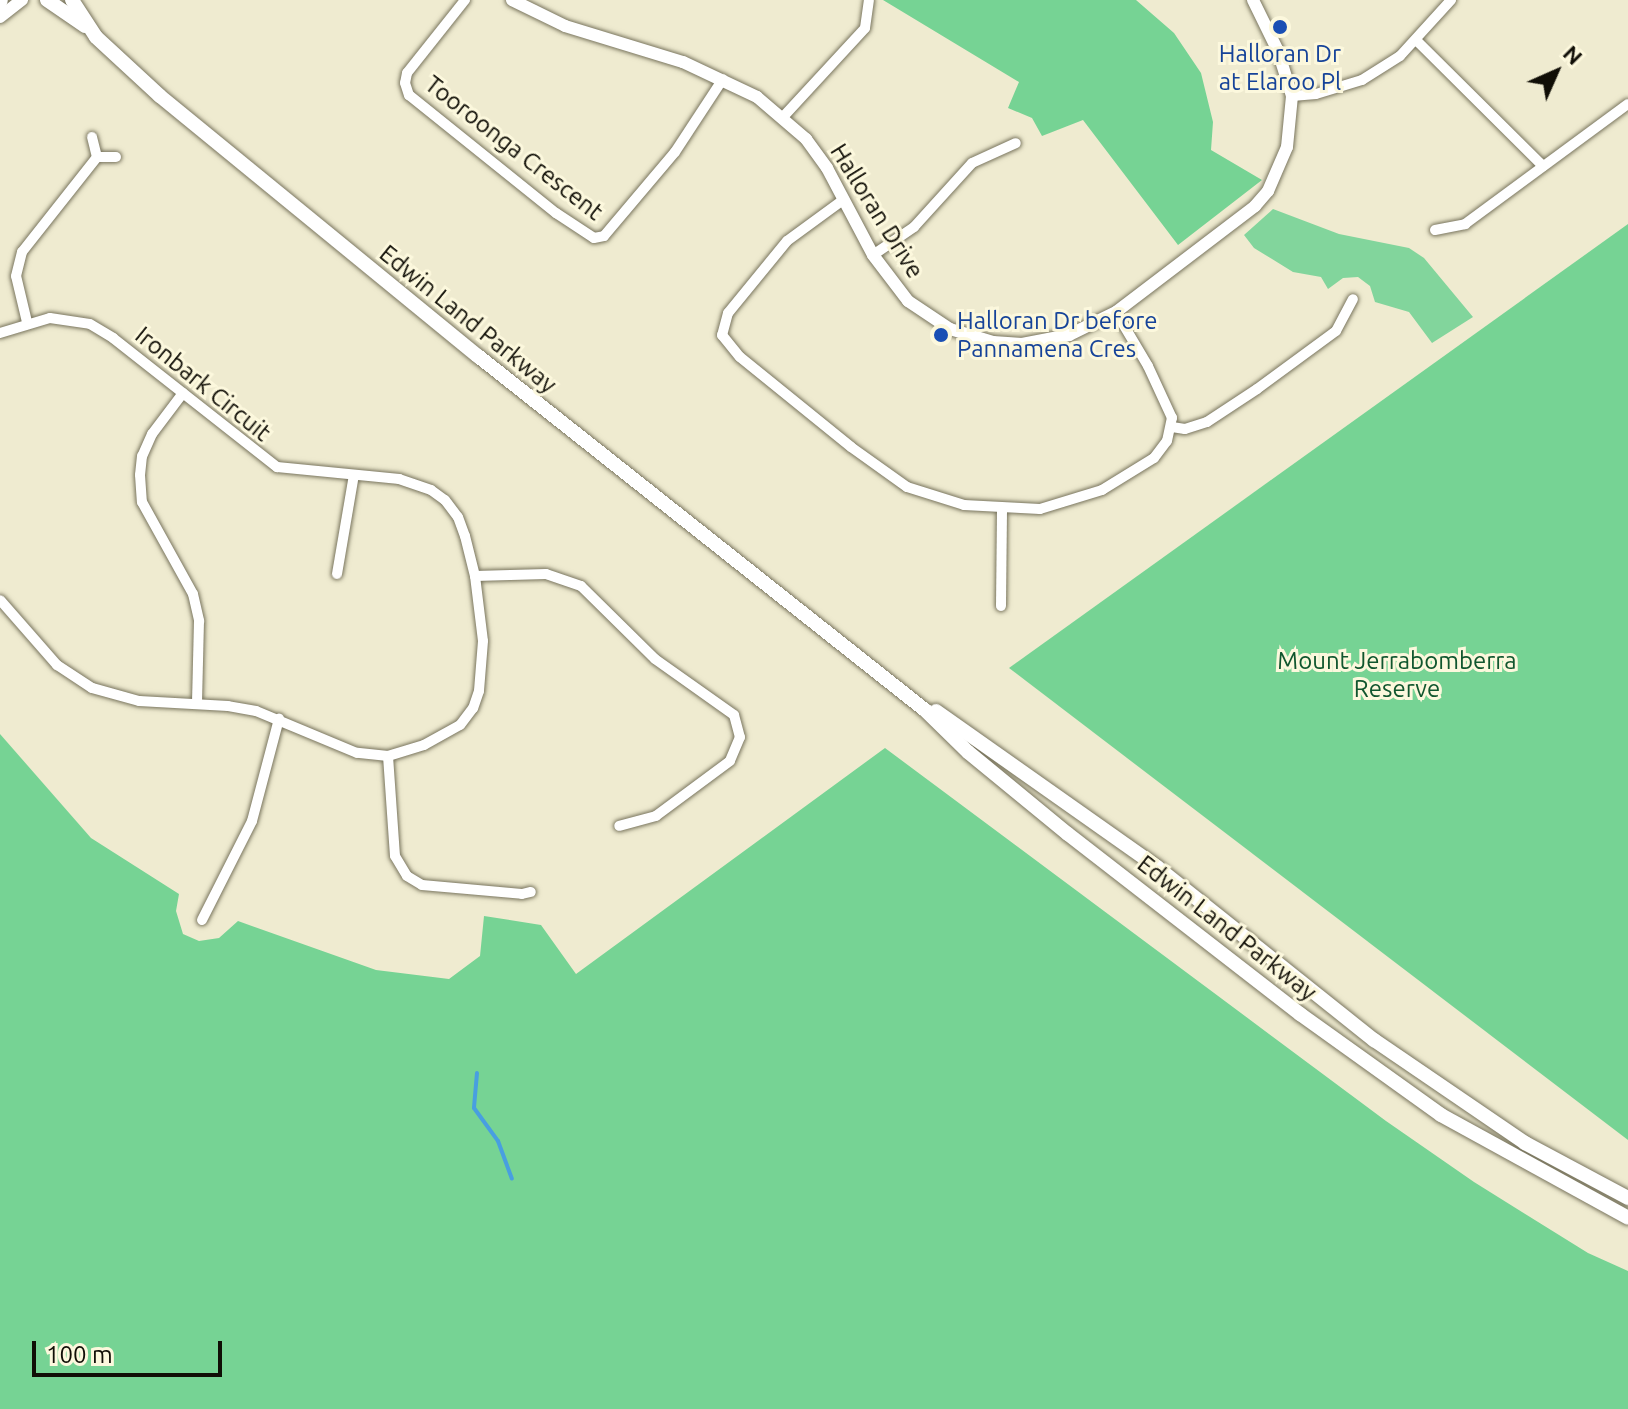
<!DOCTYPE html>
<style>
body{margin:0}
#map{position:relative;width:1628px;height:1409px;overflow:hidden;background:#efebd0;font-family:Ubuntu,sans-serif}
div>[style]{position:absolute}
.green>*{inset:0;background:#82d59c}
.forest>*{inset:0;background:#76d394}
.stream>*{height:4px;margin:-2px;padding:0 2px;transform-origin:2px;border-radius:2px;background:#489fe0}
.roads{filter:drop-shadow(0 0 2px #79755e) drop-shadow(0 0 2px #79755e)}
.minor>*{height:10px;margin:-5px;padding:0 5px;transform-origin:5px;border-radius:5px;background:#fff}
.tertiary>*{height:12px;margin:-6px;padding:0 6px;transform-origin:6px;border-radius:6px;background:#fff}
.secondary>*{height:14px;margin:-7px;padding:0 7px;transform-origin:7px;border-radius:7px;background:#fff}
.dots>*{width:22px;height:22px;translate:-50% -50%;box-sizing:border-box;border:4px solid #fcf8dd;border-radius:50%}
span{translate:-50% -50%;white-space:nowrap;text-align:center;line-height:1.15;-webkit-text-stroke:6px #fcf8dd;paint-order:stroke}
.transit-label{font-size:24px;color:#164399}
.left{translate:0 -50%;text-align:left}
.street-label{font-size:24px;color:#100e06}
.park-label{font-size:24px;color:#10562e}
.north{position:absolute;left:1516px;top:32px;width:80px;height:80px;-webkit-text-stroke:6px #fcf8dd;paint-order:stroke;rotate:45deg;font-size:22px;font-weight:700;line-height:32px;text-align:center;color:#100e06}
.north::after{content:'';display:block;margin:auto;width:28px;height:36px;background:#100e06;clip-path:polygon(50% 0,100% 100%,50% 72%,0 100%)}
.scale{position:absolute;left:32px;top:1341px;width:190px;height:36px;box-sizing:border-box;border:4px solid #100e06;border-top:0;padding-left:10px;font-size:24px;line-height:28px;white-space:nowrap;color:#100e06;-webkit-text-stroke:6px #fcf8dd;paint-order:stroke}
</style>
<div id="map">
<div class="green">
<i style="clip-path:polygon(1273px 209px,1339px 234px,1409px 248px,1424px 258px,1473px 317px,1432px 343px,1409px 312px,1375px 302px,1370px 286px,1358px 277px,1343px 278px,1328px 289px,1321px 277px,1293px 272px,1254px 248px,1244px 235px)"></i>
</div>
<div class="forest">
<i style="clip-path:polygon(883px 0,1136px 0,1174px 33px,1201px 73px,1213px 122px,1211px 150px,1262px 180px,1178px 245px,1083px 120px,1042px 136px,1032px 118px,1008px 108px,1019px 82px)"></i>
<i style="clip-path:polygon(1628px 224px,1628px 1140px,1009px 668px)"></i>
<i style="clip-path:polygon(0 734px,91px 838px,179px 894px,176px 911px,183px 934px,199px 941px,219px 938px,238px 921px,376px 970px,449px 979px,480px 956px,484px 916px,541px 925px,576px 974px,885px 748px,1386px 1121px,1474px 1182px,1588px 1253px,1628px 1271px,1628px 1409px,0 1409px)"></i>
</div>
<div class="stream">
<i style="left:477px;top:1073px;width:35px;rotate:95deg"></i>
<i style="left:474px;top:1108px;width:41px;rotate:54deg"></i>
<i style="left:498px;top:1141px;width:40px;rotate:69.8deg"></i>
</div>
<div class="roads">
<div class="minor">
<i style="left:465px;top:0;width:93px;rotate:128.5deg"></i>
<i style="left:407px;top:73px;width:10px;rotate:101deg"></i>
<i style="left:405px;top:83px;width:13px;rotate:72deg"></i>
<i style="left:409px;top:95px;width:189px;rotate:38.8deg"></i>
<i style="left:556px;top:213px;width:45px;rotate:33.3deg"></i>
<i style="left:594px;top:238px;width:10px;rotate:-11deg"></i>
<i style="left:604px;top:236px;width:110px;rotate:-49.8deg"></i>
<i style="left:675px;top:152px;width:87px;rotate:-56.7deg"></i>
<i style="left:1416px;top:40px;width:179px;rotate:44.8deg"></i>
<i style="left:1292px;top:96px;width:24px;rotate:-5deg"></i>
<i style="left:1316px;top:94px;width:48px;rotate:-16.9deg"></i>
<i style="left:1362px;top:80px;width:45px;rotate:-32.3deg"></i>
<i style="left:1400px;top:56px;width:76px;rotate:-47.7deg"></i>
<i style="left:783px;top:117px;width:121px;rotate:-47.3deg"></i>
<i style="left:865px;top:28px;width:28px;rotate:-82deg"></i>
<i style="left:92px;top:137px;width:21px;rotate:76deg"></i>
<i style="left:843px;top:200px;width:69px;rotate:143.8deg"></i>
<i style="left:787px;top:241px;width:93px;rotate:129.3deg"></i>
<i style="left:728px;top:313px;width:23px;rotate:105deg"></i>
<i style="left:722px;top:335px;width:28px;rotate:51deg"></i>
<i style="left:740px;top:357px;width:143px;rotate:39deg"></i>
<i style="left:851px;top:447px;width:69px;rotate:35.5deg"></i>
<i style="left:907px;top:487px;width:60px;rotate:17.5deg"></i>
<i style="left:964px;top:505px;width:76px;rotate:3deg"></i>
<i style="left:1040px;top:509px;width:65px;rotate:-17deg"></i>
<i style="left:1102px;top:490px;width:61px;rotate:-31.6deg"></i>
<i style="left:1154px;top:458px;width:21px;rotate:-53deg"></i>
<i style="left:1167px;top:441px;width:24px;rotate:-78deg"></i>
<i style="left:1172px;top:418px;width:57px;rotate:-114.8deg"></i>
<i style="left:1148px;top:366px;width:63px;rotate:-120.7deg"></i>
<i style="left:1435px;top:230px;width:31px;rotate:-11deg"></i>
<i style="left:1465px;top:224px;width:202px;rotate:-36.4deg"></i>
<i style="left:873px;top:255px;width:50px;rotate:-34.3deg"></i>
<i style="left:914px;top:227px;width:86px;rotate:-47.8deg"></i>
<i style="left:972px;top:163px;width:48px;rotate:-24.4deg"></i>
<i style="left:27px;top:322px;width:47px;rotate:-103.4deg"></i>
<i style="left:16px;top:276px;width:25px;rotate:-76deg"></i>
<i style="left:22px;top:252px;width:121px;rotate:-51.7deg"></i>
<i style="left:97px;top:157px;width:19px"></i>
<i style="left:0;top:333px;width:52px;rotate:-16.7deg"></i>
<i style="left:50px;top:318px;width:40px;rotate:8.5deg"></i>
<i style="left:90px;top:324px;width:27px;rotate:31deg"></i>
<i style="left:113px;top:338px;width:209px;rotate:38.2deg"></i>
<i style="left:277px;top:467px;width:123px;rotate:5.6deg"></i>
<i style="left:399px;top:479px;width:34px;rotate:19deg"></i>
<i style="left:431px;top:490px;width:17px;rotate:36deg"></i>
<i style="left:445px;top:500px;width:21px;rotate:53deg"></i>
<i style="left:458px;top:517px;width:20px;rotate:70deg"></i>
<i style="left:465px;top:536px;width:41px;rotate:76deg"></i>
<i style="left:475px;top:576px;width:65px;rotate:83deg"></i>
<i style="left:483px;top:641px;width:50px;rotate:94.6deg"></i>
<i style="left:479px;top:691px;width:18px;rotate:109deg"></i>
<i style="left:473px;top:708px;width:21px;rotate:127deg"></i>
<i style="left:460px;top:725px;width:41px;rotate:150.9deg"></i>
<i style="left:424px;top:745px;width:38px;rotate:163deg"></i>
<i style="left:388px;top:756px;width:31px;rotate:-174deg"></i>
<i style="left:357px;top:753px;width:109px;rotate:-157.4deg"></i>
<i style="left:256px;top:711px;width:28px;rotate:-170deg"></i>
<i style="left:228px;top:706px;width:89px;rotate:-176.8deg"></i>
<i style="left:139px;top:701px;width:49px;rotate:-164.5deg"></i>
<i style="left:92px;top:688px;width:42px;rotate:-146.7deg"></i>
<i style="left:57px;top:665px;width:86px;rotate:-131.2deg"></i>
<i style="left:183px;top:393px;width:51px;rotate:127.1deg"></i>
<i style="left:152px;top:434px;width:24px;rotate:114deg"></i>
<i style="left:142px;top:456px;width:19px;rotate:96deg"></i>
<i style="left:140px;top:475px;width:27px;rotate:86deg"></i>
<i style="left:142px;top:502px;width:105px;rotate:61deg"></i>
<i style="left:193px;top:594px;width:28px;rotate:77deg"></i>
<i style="left:199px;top:621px;width:83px;rotate:91.4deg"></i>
<i style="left:1172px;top:427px;width:13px;rotate:9deg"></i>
<i style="left:1185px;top:429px;width:23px;rotate:-18deg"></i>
<i style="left:1207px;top:422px;width:60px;rotate:-33.4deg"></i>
<i style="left:1257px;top:389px;width:98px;rotate:-36.3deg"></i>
<i style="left:1336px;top:331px;width:36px;rotate:-62deg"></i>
<i style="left:337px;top:574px;width:100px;rotate:-80.3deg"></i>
<i style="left:475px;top:576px;width:71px;rotate:-1.6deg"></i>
<i style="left:546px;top:574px;width:37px;rotate:19deg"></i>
<i style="left:581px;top:586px;width:104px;rotate:44.6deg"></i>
<i style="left:655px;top:659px;width:97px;rotate:35.3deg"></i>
<i style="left:734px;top:715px;width:23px;rotate:75deg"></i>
<i style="left:740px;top:737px;width:26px;rotate:113deg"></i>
<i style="left:730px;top:761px;width:92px;rotate:143.4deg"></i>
<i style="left:656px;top:816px;width:38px;rotate:165deg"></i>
<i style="left:1001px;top:606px;width:97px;rotate:-89.4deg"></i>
<i style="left:388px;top:756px;width:100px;rotate:86deg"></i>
<i style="left:395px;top:856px;width:23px;rotate:59deg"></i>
<i style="left:407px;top:876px;width:17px;rotate:31deg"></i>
<i style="left:422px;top:885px;width:100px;rotate:5.1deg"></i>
<i style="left:522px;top:894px;width:9px;rotate:-13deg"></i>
<i style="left:202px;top:920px;width:111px;rotate:-63.2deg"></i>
<i style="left:252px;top:821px;width:106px;rotate:-75.2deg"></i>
</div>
<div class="tertiary">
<i style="left:512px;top:0;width:59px;rotate:26.1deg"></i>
<i style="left:565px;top:26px;width:123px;rotate:17deg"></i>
<i style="left:683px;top:62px;width:82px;rotate:25.3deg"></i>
<i style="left:757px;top:97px;width:65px;rotate:40.6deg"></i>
<i style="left:806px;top:139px;width:36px;rotate:54deg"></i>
<i style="left:827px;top:168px;width:98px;rotate:62.1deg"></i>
<i style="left:873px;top:255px;width:58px;rotate:52.7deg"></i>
<i style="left:908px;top:301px;width:50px;rotate:33.7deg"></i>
<i style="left:950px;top:329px;width:45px;rotate:16.8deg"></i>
<i style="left:993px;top:342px;width:29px;rotate:4deg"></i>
<i style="left:1022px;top:344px;width:48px;rotate:-10.8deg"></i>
<i style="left:1069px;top:335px;width:52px;rotate:-26.1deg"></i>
<i style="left:1116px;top:312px;width:175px;rotate:-37.3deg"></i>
<i style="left:1255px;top:206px;width:20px;rotate:-49deg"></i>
<i style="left:1268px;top:191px;width:48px;rotate:-66.6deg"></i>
<i style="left:1287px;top:147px;width:51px;rotate:-84.4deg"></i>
<i style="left:1292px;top:96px;width:47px;rotate:-107.3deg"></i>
<i style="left:1278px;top:51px;width:57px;rotate:-116.1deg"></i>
<i style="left:0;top:5px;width:5px;rotate:-68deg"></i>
<i style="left:0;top:17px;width:28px;rotate:-38deg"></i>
</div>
<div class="secondary">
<i style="left:47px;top:0;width:46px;rotate:34.4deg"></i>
<i style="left:72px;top:0;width:44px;rotate:57deg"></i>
<i style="left:96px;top:37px;width:87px;rotate:42.7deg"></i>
<i style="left:160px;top:96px;width:411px;rotate:39.3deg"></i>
<i style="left:478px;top:356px;width:570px;rotate:38.38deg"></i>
<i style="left:925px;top:710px;width:60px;rotate:44.3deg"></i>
<i style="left:968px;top:752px;width:129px;rotate:39.4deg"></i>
<i style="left:1068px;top:834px;width:294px;rotate:37.8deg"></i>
<i style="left:1300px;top:1014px;width:173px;rotate:35.6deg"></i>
<i style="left:1441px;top:1115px;width:213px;rotate:28.8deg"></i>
<i style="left:936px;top:711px;width:271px;rotate:35.2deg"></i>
<i style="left:1157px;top:867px;width:278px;rotate:38.6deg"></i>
<i style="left:1374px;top:1040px;width:183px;rotate:34.3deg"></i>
<i style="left:1525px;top:1143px;width:117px;rotate:28.1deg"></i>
</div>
</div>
<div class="dots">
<i style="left:1280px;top:27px;background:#1a4fb4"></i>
<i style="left:941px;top:335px;background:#1a4fb4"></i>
</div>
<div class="transit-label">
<span style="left:1280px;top:68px">Halloran Dr<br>at Elaroo Pl</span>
<span class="left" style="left:957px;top:335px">Halloran Dr before<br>Pannamena Cres</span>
</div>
<div class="street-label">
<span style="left:514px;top:148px;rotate:38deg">Tooroonga Crescent</span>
<span style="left:877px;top:211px;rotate:58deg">Halloran Drive</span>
<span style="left:468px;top:319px;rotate:39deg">Edwin Land Parkway</span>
<span style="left:203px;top:384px;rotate:39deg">Ironbark Circuit</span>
<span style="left:1227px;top:928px;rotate:38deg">Edwin Land Parkway</span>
</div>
<div class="park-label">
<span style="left:1397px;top:675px">Mount Jerrabomberra<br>Reserve</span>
</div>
<div class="north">N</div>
<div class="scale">100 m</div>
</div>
